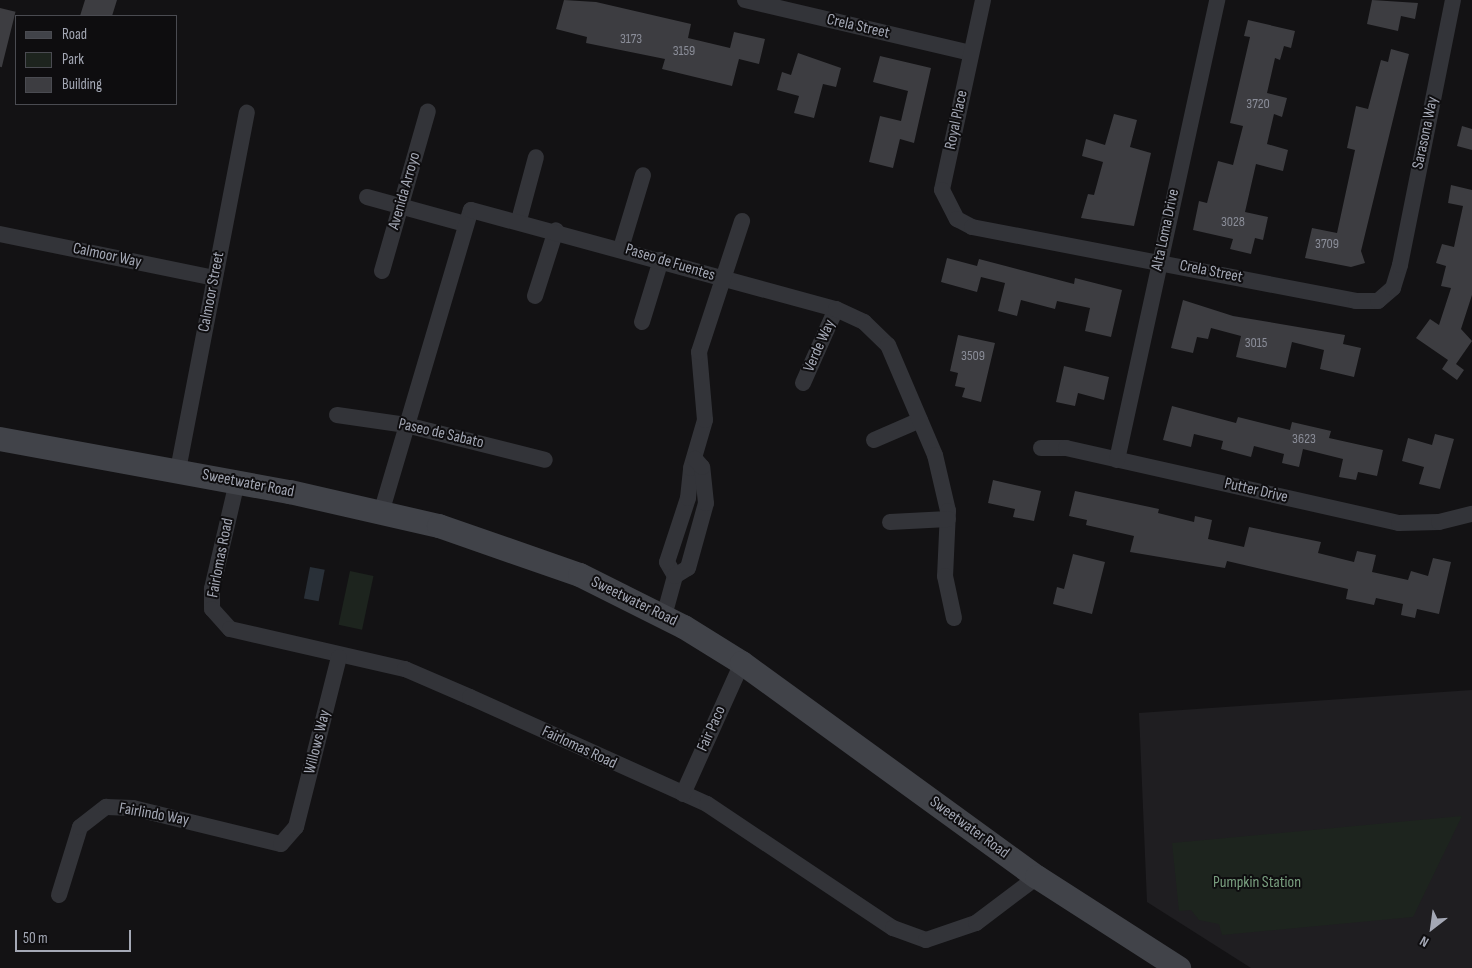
<!DOCTYPE html>
<style>
body{margin:0}
#map{position:relative;width:1472px;height:968px;overflow:hidden;background:#131214;font-family:"Sofia Sans Condensed",sans-serif}
div>[style]{position:absolute}
.built>*{inset:0;background:#1f1e21}
.green>*{inset:0;background:#1d241e;transform-origin:0 0}
.water>*{inset:0;background:#293038;transform-origin:0 0}
.building>*{inset:0;background:#3d3d41;transform-origin:0 0}
.minor>*{height:16px;margin:-8px;padding:0 8px;transform-origin:8px;border-radius:8px;background:#333439}
.secondary>*{height:24px;margin:-12px;padding:0 12px;transform-origin:12px;border-radius:12px;background:#414349}
span{translate:-50% -50%;white-space:nowrap;text-align:center;line-height:1.15;-webkit-text-stroke:4px #0e0d0f;paint-order:stroke}
.number-label{font-size:14px;color:#8a8d98}
.number-label span{-webkit-text-stroke-width:0}
.street-label{font-size:16px;color:#a4a8b5}
.park-label{font-size:16px;color:#7aa080}
.legend{position:absolute;left:15px;top:15px;width:162px;height:90px;box-sizing:border-box;background:#0e0d0f;border:1px solid #4a4b51;margin:0;padding:6px 9px;list-style:none;font-size:15px;color:#a4a8b5}
.legend li{display:flex;align-items:center;gap:10px;height:25px}
.legend b{width:25px;border:1px solid #4a4b51}
.north{position:absolute;left:1407px;top:903px;width:50px;height:50px;-webkit-text-stroke:4px #0e0d0f;paint-order:stroke;rotate:210deg;font-size:14px;font-weight:700;line-height:20px;text-align:center;color:#a4a8b5}
.north::after{content:'';display:block;margin:auto;width:18px;height:22px;background:#a4a8b5;clip-path:polygon(50% 0,100% 100%,50% 72%,0 100%)}
.scale{position:absolute;left:15px;top:930px;width:116px;height:22px;box-sizing:border-box;border:2px solid #a4a8b5;border-top:0;padding-left:6px;font-size:15px;line-height:18px;white-space:nowrap;color:#a4a8b5;-webkit-text-stroke:4px #0e0d0f;paint-order:stroke}
</style>
<div id="map">
<div class="built">
<i style="clip-path:polygon(1472px 690px,1472px 968px,1251px 968px,1147px 902px,1139px 713px)"></i>
</div>
<div class="green">
<i style="left:350px;top:571px;width:24px;height:55px;rotate:12deg"></i>
<i style="clip-path:polygon(1462px 816px,1413px 917px,1222px 935px,1219px 924px,1199px 920px,1191px 910px,1179px 911px,1172px 843px)"></i>
</div>
<div class="water">
<i style="left:310px;top:567px;width:15px;height:32px;rotate:11deg"></i>
</div>
<div class="building">
<i style="clip-path:polygon(85px 0,117px 0,112px 16px,80px 16px)"></i>
<i style="clip-path:polygon(564px 0,596px 2px,691px 24px,688px 38px,730px 48px,734px 32px,765px 39px,759px 64px,739px 59px,732px 86px,662px 69px,665px 59px,586px 43px,587px 37px,556px 29px)"></i>
<i style="clip-path:polygon(1372px 0,1418px 3px,1415px 19px,1401px 16px,1398px 31px,1367px 24px)"></i>
<i style="left:0;top:8px;width:16px;height:57px;rotate:14deg"></i>
<i style="clip-path:polygon(1248px 20px,1295px 31px,1291px 48px,1284px 46px,1280px 60px,1275px 58px,1267px 93px,1287px 98px,1282px 117px,1274px 114px,1267px 144px,1288px 150px,1283px 171px,1256px 164px,1245px 212px,1268px 217px,1263px 240px,1255px 238px,1251px 254px,1230px 249px,1233px 239px,1193px 230px,1199px 201px,1207px 203px,1218px 161px,1233px 165px,1243px 126px,1230px 123px,1250px 37px,1244px 36px)"></i>
<i style="clip-path:polygon(1391px 49px,1409px 54px,1361px 251px,1365px 263px,1351px 267px,1305px 258px,1312px 228px,1337px 233px,1355px 150px,1347px 148px,1356px 106px,1368px 109px,1381px 60px,1388px 62px)"></i>
<i style="clip-path:polygon(798px 53px,841px 68px,836px 87px,823px 84px,814px 118px,794px 113px,799px 96px,777px 90px,782px 72px,791px 75px)"></i>
<i style="clip-path:polygon(880px 56px,931px 68px,914px 143px,900px 139px,893px 168px,869px 162px,880px 116px,901px 121px,908px 91px,873px 82px)"></i>
<i style="clip-path:polygon(1114px 114px,1137px 120px,1130px 147px,1151px 153px,1134px 226px,1081px 218px,1088px 194px,1094px 195px,1103px 162px,1082px 156px,1086px 139px,1105px 145px)"></i>
<i style="clip-path:polygon(1462px 126px,1472px 129px,1472px 150px,1457px 146px)"></i>
<i style="clip-path:polygon(1451px 185px,1472px 190px,1472px 295px,1461px 329px,1472px 341px,1456px 364px,1464px 370px,1457px 380px,1442px 369px,1448px 360px,1416px 338px,1430px 319px,1439px 325px,1451px 288px,1441px 286px,1446px 266px,1436px 263px,1442px 244px,1454px 247px,1463px 206px,1448px 203px)"></i>
<i style="clip-path:polygon(947px 258px,977px 266px,979px 259px,1074px 284px,1075px 278px,1122px 290px,1111px 337px,1085px 331px,1090px 308px,1057px 301px,1055px 309px,1021px 300px,1017px 316px,998px 311px,1005px 283px,981px 277px,977px 292px,941px 282px)"></i>
<i style="clip-path:polygon(1183px 300px,1233px 316px,1345px 335px,1343px 344px,1361px 348px,1354px 377px,1320px 369px,1324px 350px,1292px 342px,1286px 368px,1236px 357px,1241px 336px,1211px 328px,1208px 339px,1197px 337px,1193px 353px,1171px 348px)"></i>
<i style="clip-path:polygon(958px 335px,995px 343px,981px 402px,962px 397px,965px 388px,955px 386px,958px 373px,950px 371px)"></i>
<i style="clip-path:polygon(1064px 366px,1109px 377px,1104px 400px,1078px 393px,1075px 406px,1056px 402px)"></i>
<i style="clip-path:polygon(1172px 406px,1236px 423px,1238px 417px,1290px 430px,1292px 422px,1331px 431px,1329px 438px,1383px 450px,1377px 476px,1358px 472px,1356px 480px,1339px 477px,1343px 459px,1303px 449px,1299px 467px,1282px 463px,1284px 454px,1254px 446px,1251px 457px,1221px 449px,1223px 441px,1194px 434px,1191px 447px,1163px 440px)"></i>
<i style="clip-path:polygon(1435px 434px,1454px 439px,1440px 489px,1419px 484px,1424px 467px,1402px 461px,1408px 438px,1432px 445px)"></i>
<i style="clip-path:polygon(993px 480px,1041px 491px,1034px 521px,1013px 517px,1015px 509px,988px 503px)"></i>
<i style="clip-path:polygon(1075px 491px,1159px 509px,1158px 513px,1194px 522px,1195px 516px,1212px 520px,1208px 539px,1244px 547px,1249px 527px,1321px 542px,1318px 553px,1354px 562px,1357px 551px,1376px 555px,1372px 572px,1408px 580px,1411px 571px,1428px 576px,1433px 558px,1451px 562px,1439px 614px,1417px 609px,1415px 618px,1401px 615px,1403px 604px,1376px 598px,1374px 605px,1346px 599px,1348px 589px,1227px 561px,1225px 568px,1130px 552px,1134px 536px,1086px 525px,1087px 520px,1069px 516px)"></i>
<i style="clip-path:polygon(1073px 554px,1105px 562px,1092px 614px,1053px 604px,1057px 587px,1064px 589px)"></i>
</div>
<div class="minor">
<i style="left:745px;top:0;width:232px;rotate:13.2deg"></i>
<i style="left:983px;top:0;width:194px;rotate:102.2deg"></i>
<i style="left:942px;top:190px;width:33px;rotate:63deg"></i>
<i style="left:957px;top:219px;width:17px;rotate:28deg"></i>
<i style="left:972px;top:227px;width:391px;rotate:10.9deg"></i>
<i style="left:1356px;top:301px;width:22px"></i>
<i style="left:1378px;top:301px;width:20px;rotate:-41deg"></i>
<i style="left:1393px;top:288px;width:24px;rotate:-73deg"></i>
<i style="left:1400px;top:265px;width:270px;rotate:-78.7deg"></i>
<i style="left:367px;top:197px;width:102px;rotate:15.4deg"></i>
<i style="left:519px;top:220px;width:65px;rotate:-74.9deg"></i>
<i style="left:0;top:234px;width:219px;rotate:11.6deg"></i>
<i style="left:621px;top:248px;width:76px;rotate:-73.2deg"></i>
<i style="left:382px;top:271px;width:166px;rotate:-74deg"></i>
<i style="left:535px;top:296px;width:69px;rotate:-72.3deg"></i>
<i style="left:642px;top:322px;width:65px;rotate:-73deg"></i>
<i style="left:803px;top:383px;width:81px;rotate:-66deg"></i>
<i style="left:337px;top:415px;width:70px;rotate:8.2deg"></i>
<i style="left:406px;top:425px;width:143px;rotate:14.1deg"></i>
<i style="left:874px;top:440px;width:50px;rotate:-23.5deg"></i>
<i style="left:1041px;top:448px;width:25px"></i>
<i style="left:1066px;top:448px;width:341px;rotate:12.7deg"></i>
<i style="left:1399px;top:523px;width:40px;rotate:-1.4deg"></i>
<i style="left:1439px;top:522px;width:34px;rotate:-14deg"></i>
<i style="left:1117px;top:460px;width:471px;rotate:-77.7deg"></i>
<i style="left:178px;top:470px;width:364px;rotate:-79.1deg"></i>
<i style="left:237px;top:482px;width:110px;rotate:103.2deg"></i>
<i style="left:212px;top:589px;width:20px;rotate:90deg"></i>
<i style="left:212px;top:609px;width:27px;rotate:48deg"></i>
<i style="left:230px;top:629px;width:180px;rotate:12.9deg"></i>
<i style="left:405px;top:669px;width:71px;rotate:23.3deg"></i>
<i style="left:470px;top:697px;width:260px;rotate:24.3deg"></i>
<i style="left:707px;top:804px;width:224px;rotate:33.7deg"></i>
<i style="left:893px;top:928px;width:35px;rotate:20deg"></i>
<i style="left:926px;top:940px;width:53px;rotate:-18.8deg"></i>
<i style="left:976px;top:923px;width:76px;rotate:-37deg"></i>
<i style="left:381px;top:513px;width:316px;rotate:-73.5deg"></i>
<i style="left:471px;top:210px;width:378px;rotate:15.2deg"></i>
<i style="left:836px;top:309px;width:31px;rotate:25deg"></i>
<i style="left:864px;top:322px;width:33px;rotate:44deg"></i>
<i style="left:888px;top:345px;width:120px;rotate:66.9deg"></i>
<i style="left:935px;top:455px;width:57px;rotate:76.9deg"></i>
<i style="left:948px;top:511px;width:65px;rotate:92.6deg"></i>
<i style="left:945px;top:576px;width:43px;rotate:77.9deg"></i>
<i style="left:890px;top:522px;width:58px;rotate:-3deg"></i>
<i style="left:675px;top:576px;width:16px;rotate:-120deg"></i>
<i style="left:667px;top:562px;width:67px;rotate:-71.8deg"></i>
<i style="left:688px;top:498px;width:30px;rotate:-84deg"></i>
<i style="left:691px;top:468px;width:50px;rotate:-73.7deg"></i>
<i style="left:705px;top:420px;width:68px;rotate:-95deg"></i>
<i style="left:699px;top:352px;width:138px;rotate:-71.8deg"></i>
<i style="left:664px;top:616px;width:41px;rotate:-74.6deg"></i>
<i style="left:675px;top:576px;width:15px;rotate:-32deg"></i>
<i style="left:688px;top:568px;width:67px;rotate:-74.5deg"></i>
<i style="left:706px;top:503px;width:36px;rotate:-96deg"></i>
<i style="left:702px;top:467px;width:11px;rotate:-131deg"></i>
<i style="left:683px;top:794px;width:144px;rotate:-65.8deg"></i>
<i style="left:59px;top:895px;width:71px;rotate:-72.8deg"></i>
<i style="left:80px;top:827px;width:33px;rotate:-38deg"></i>
<i style="left:106px;top:807px;width:27px;rotate:2deg"></i>
<i style="left:133px;top:808px;width:152px;rotate:13.7deg"></i>
<i style="left:281px;top:844px;width:23px;rotate:-49deg"></i>
<i style="left:296px;top:827px;width:175px;rotate:-75.8deg"></i>
</div>
<div class="secondary">
<i style="left:0;top:439px;width:295px;rotate:10.4deg"></i>
<i style="left:290px;top:492px;width:153px;rotate:12.9deg"></i>
<i style="left:439px;top:526px;width:149px;rotate:19.2deg"></i>
<i style="left:580px;top:575px;width:116px;rotate:26.6deg"></i>
<i style="left:684px;top:627px;width:68px;rotate:31.8deg"></i>
<i style="left:742px;top:663px;width:364px;rotate:36deg"></i>
<i style="left:1037px;top:877px;width:169px;rotate:32.7deg"></i>
</div>
<div class="number-label">
<span style="left:631px;top:39px">3173</span>
<span style="left:684px;top:51px">3159</span>
<span style="left:1258px;top:104px">3720</span>
<span style="left:1233px;top:222px">3028</span>
<span style="left:1327px;top:244px">3709</span>
<span style="left:1256px;top:343px">3015</span>
<span style="left:973px;top:356px">3509</span>
<span style="left:1304px;top:439px">3623</span>
</div>
<div class="street-label">
<span style="left:858px;top:27px;rotate:13deg">Crela Street</span>
<span style="left:957px;top:120px;rotate:-78deg">Royal Place</span>
<span style="left:1426px;top:133px;rotate:-78deg">Sarasona Way</span>
<span style="left:405px;top:191px;rotate:-74deg">Avenida Arroyo</span>
<span style="left:1166px;top:230px;rotate:-78deg">Alta Loma Drive</span>
<span style="left:107px;top:256px;rotate:12deg">Calmoor Way</span>
<span style="left:670px;top:263px;rotate:17deg">Paseo de Fuentes</span>
<span style="left:1211px;top:272px;rotate:11deg">Crela Street</span>
<span style="left:212px;top:292px;rotate:-79deg">Calmoor Street</span>
<span style="left:820px;top:346px;rotate:-66deg">Verde Way</span>
<span style="left:441px;top:434px;rotate:13deg">Paseo de Sabato</span>
<span style="left:248px;top:484px;rotate:11deg">Sweetwater Road</span>
<span style="left:1256px;top:491px;rotate:13deg">Putter Drive</span>
<span style="left:221px;top:558px;rotate:-79deg">Fairlomas Road</span>
<span style="left:634px;top:602px;rotate:26deg">Sweetwater Road</span>
<span style="left:712px;top:729px;rotate:-66deg">Fair Paco</span>
<span style="left:318px;top:742px;rotate:-76deg">Willows Way</span>
<span style="left:579px;top:748px;rotate:25deg">Fairlomas Road</span>
<span style="left:154px;top:815px;rotate:10deg">Fairlindo Way</span>
<span style="left:969px;top:828px;rotate:36deg">Sweetwater Road</span>
</div>
<div class="park-label">
<span style="left:1257px;top:883px">Pumpkin Station</span>
</div>
<ul class="legend">
<li><b style="height:6px;background:#414349"></b>Road</li>
<li><b style="height:14px;background:#1d241e"></b>Park</li>
<li><b style="height:14px;background:#3d3d41"></b>Building</li>
</ul>
<div class="north">N</div>
<div class="scale">50 m</div>
</div>
